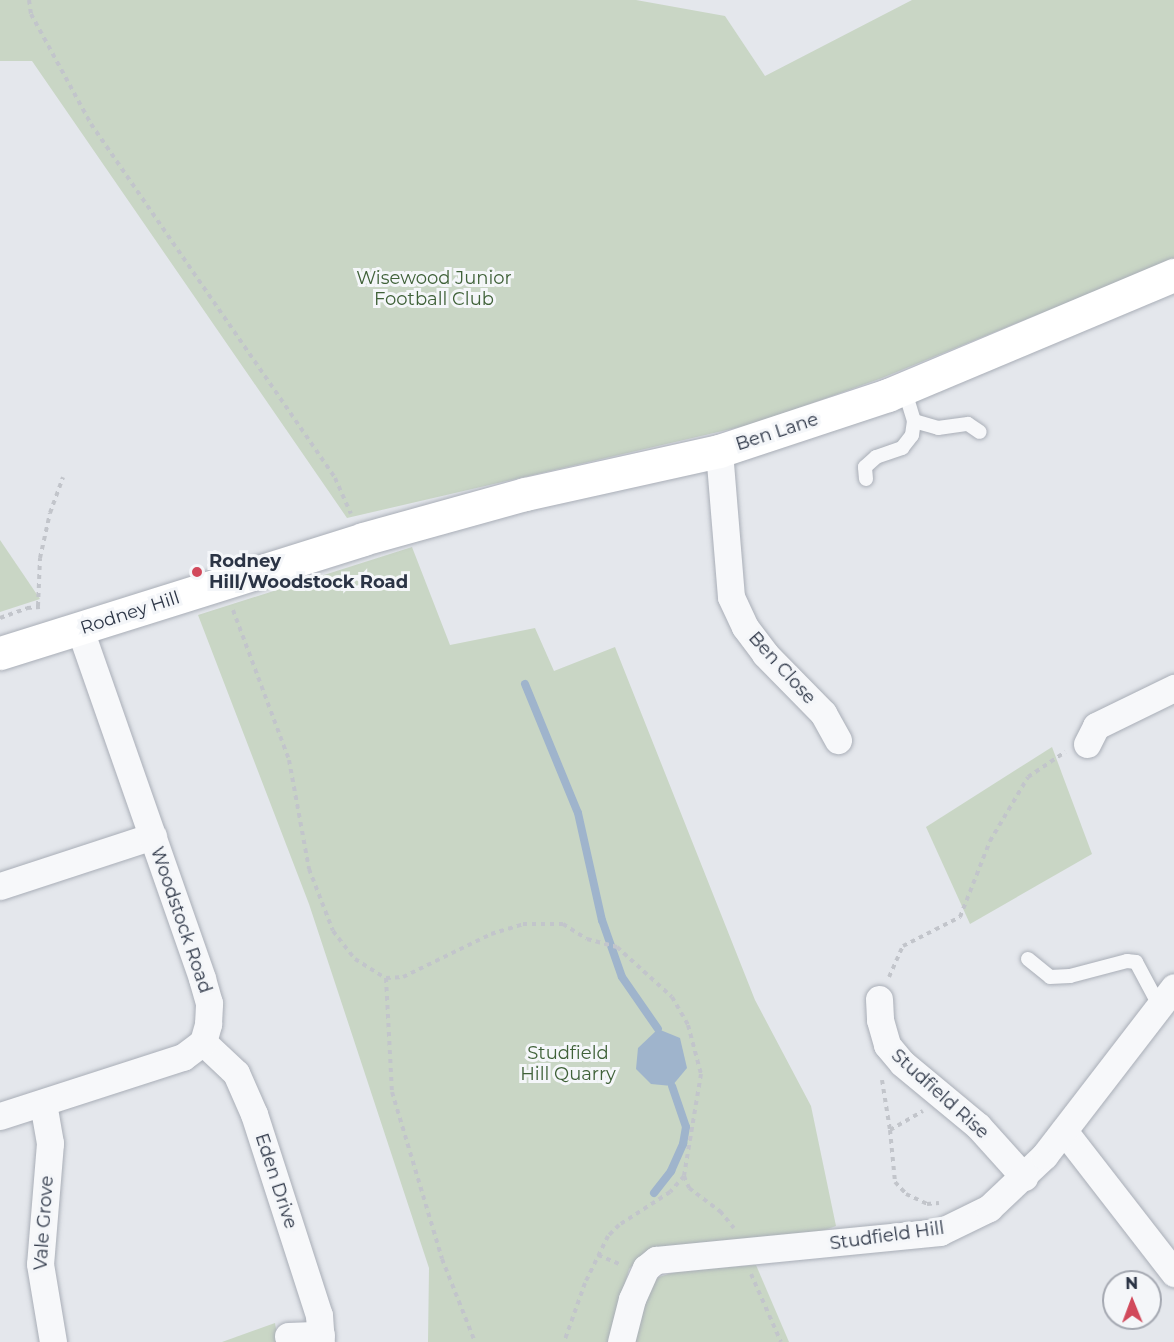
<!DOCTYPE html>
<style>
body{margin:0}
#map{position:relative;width:1174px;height:1342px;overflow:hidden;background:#e4e7ec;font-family:Montserrat,sans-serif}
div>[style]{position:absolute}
.green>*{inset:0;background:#c9d6c5}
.water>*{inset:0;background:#9fb4cc}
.stream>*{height:8px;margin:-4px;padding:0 4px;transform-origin:4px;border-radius:4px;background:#9fb4cc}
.path>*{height:4px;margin-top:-2px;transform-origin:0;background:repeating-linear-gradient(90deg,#c2c5cb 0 4.5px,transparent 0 9px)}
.roads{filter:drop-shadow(0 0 2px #a9aeb7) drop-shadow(0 0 2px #a9aeb7)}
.lane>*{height:14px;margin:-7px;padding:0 7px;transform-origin:7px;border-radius:7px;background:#f7f8fa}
.street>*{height:27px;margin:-13.5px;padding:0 13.5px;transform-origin:13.5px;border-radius:13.5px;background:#f7f8fa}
.secondary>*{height:33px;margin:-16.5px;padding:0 16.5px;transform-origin:16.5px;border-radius:16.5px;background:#fff}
.dots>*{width:16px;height:16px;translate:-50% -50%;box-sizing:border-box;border:3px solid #f4f6f9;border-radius:50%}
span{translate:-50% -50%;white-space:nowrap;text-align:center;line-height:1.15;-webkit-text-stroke:6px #f4f6f9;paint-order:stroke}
.park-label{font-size:18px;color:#3f6138}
.street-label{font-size:18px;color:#2b3445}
.poi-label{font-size:18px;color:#2b3445;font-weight:700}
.left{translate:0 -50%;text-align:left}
.north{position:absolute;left:1102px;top:1270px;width:60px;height:60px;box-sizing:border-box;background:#f4f6f9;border:2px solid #a4a8b1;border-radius:50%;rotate:359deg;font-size:16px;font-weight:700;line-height:24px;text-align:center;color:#2b3445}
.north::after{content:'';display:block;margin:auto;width:21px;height:27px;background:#d1495b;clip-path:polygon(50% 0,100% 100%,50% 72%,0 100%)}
</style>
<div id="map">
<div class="green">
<i style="clip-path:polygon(0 0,636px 0,725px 16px,765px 76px,912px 0,1174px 0,1174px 259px,882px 378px,757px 423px,347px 518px,32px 61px,0 61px)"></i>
<i style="clip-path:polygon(0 540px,40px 599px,0 612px)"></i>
<i style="clip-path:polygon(412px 547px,450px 645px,535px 628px,554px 671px,615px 647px,755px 1000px,811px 1106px,836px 1226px,811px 1235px,645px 1253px,629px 1269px,609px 1342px,428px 1342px,429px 1268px,309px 904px,198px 615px)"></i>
<i style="clip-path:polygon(1052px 747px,1092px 854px,970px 924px,926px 827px)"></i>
<i style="clip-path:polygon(756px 1265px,789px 1342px,628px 1342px,647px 1287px,659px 1277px,678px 1271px)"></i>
<i style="clip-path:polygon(275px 1323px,278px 1342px,222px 1342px)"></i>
</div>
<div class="water">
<i style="clip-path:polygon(658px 1029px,680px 1038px,687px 1068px,672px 1086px,651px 1084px,636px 1069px,638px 1048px)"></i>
</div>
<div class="stream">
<i style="left:525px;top:684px;width:139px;rotate:67.7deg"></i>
<i style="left:578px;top:813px;width:110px;rotate:77.4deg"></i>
<i style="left:602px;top:920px;width:60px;rotate:70.7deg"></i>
<i style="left:622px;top:977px;width:63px;rotate:55.3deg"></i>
<i style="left:654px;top:1193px;width:28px;rotate:-52deg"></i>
<i style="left:671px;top:1171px;width:30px;rotate:-66deg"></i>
<i style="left:683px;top:1144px;width:17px;rotate:-80deg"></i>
<i style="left:686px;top:1127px;width:43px;rotate:-108.9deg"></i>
</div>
<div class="path">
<i style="left:29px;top:0;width:14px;rotate:82deg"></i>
<i style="left:31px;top:14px;width:125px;rotate:61.4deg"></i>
<i style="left:91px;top:124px;width:430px;rotate:55.4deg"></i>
<i style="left:335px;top:478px;width:39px;rotate:66deg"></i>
<i style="left:38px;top:606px;width:48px;rotate:-87.6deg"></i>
<i style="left:40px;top:558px;width:46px;rotate:-77.5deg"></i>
<i style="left:50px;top:513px;width:38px;rotate:-70deg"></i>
<i style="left:233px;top:610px;width:160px;rotate:69.5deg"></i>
<i style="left:289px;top:760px;width:111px;rotate:79.6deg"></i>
<i style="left:309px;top:869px;width:66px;rotate:68.8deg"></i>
<i style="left:333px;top:931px;width:36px;rotate:52deg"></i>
<i style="left:355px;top:959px;width:36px;rotate:32deg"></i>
<i style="left:386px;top:978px;width:17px;rotate:-3deg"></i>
<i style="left:403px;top:977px;width:98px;rotate:-26deg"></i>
<i style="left:491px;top:934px;width:34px;rotate:-17deg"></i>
<i style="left:523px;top:924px;width:40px"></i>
<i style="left:563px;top:924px;width:28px;rotate:32deg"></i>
<i style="left:587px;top:939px;width:31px;rotate:15deg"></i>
<i style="left:617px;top:947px;width:74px;rotate:42.3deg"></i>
<i style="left:672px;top:997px;width:32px;rotate:60deg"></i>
<i style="left:688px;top:1025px;width:51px;rotate:75.1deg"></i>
<i style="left:701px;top:1074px;width:103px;rotate:99.5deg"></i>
<i style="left:684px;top:1176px;width:21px;rotate:131deg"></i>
<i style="left:670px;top:1192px;width:61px;rotate:147.1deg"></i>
<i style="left:619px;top:1225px;width:16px;rotate:135deg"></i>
<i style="left:608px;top:1236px;width:52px;rotate:116.1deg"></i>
<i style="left:585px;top:1283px;width:63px;rotate:109.6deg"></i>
<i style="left:0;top:618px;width:29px;rotate:-20deg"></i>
<i style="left:27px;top:608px;width:13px;rotate:-4deg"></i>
<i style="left:889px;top:977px;width:34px;rotate:-66deg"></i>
<i style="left:903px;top:946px;width:64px;rotate:-27deg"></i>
<i style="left:960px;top:917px;width:82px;rotate:-68.5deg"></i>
<i style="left:990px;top:841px;width:74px;rotate:-59.3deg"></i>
<i style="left:1028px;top:777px;width:45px;rotate:-34deg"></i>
<i style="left:386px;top:978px;width:114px;rotate:87deg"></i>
<i style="left:392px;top:1092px;width:174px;rotate:73.3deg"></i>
<i style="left:442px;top:1259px;width:89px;rotate:68.3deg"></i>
<i style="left:882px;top:1080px;width:51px;rotate:80.9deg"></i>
<i style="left:890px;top:1130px;width:38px;rotate:-30deg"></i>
<i style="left:890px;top:1130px;width:52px;rotate:84.5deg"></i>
<i style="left:895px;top:1182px;width:16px;rotate:47deg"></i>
<i style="left:906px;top:1194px;width:23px;rotate:25deg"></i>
<i style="left:927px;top:1204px;width:12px;rotate:-5deg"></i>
<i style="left:684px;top:1176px;width:13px;rotate:67deg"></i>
<i style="left:689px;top:1188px;width:39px;rotate:37deg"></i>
<i style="left:720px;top:1211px;width:22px;rotate:51deg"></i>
<i style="left:598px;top:1255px;width:26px;rotate:23deg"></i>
<i style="left:751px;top:1274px;width:74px;rotate:66.2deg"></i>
</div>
<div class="roads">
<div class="lane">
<i style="left:914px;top:421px;width:25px;rotate:16deg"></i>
<i style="left:938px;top:428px;width:30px;rotate:-8deg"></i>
<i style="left:968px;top:424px;width:14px;rotate:34deg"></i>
<i style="left:866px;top:479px;width:12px;rotate:-95deg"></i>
<i style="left:865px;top:467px;width:15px;rotate:-42deg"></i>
<i style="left:876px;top:457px;width:28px;rotate:-19deg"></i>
<i style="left:902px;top:448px;width:16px;rotate:-52deg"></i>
<i style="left:912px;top:435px;width:14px;rotate:-82deg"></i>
<i style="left:914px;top:421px;width:34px;rotate:-107deg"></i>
<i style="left:1028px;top:959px;width:28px;rotate:39deg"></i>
<i style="left:1050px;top:977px;width:20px;rotate:-3deg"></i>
<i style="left:1070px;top:976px;width:59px;rotate:-14.7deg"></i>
<i style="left:1127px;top:961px;width:9px;rotate:6deg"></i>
<i style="left:1136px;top:962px;width:49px;rotate:61.9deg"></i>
</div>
<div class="street">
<i style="left:719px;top:451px;width:146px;rotate:85.3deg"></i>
<i style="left:731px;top:597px;width:33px;rotate:65deg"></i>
<i style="left:745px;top:627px;width:34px;rotate:53deg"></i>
<i style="left:765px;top:654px;width:83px;rotate:45.5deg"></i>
<i style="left:823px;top:713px;width:31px;rotate:61deg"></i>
<i style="left:1087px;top:744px;width:20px;rotate:-63deg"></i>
<i style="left:1096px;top:726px;width:87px;rotate:-26deg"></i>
<i style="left:0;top:886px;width:161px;rotate:-18.1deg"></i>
<i style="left:879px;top:999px;width:21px;rotate:87deg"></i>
<i style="left:880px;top:1020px;width:26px;rotate:74deg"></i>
<i style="left:887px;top:1045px;width:23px;rotate:50deg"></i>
<i style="left:902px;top:1063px;width:99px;rotate:39.7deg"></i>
<i style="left:978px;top:1126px;width:69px;rotate:48deg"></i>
<i style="left:203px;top:1042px;width:45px;rotate:43.2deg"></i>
<i style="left:236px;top:1073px;width:45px;rotate:66.3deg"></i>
<i style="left:254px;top:1114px;width:211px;rotate:72.1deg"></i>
<i style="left:319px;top:1315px;width:27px;rotate:86deg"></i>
<i style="left:43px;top:1103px;width:41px;rotate:80.1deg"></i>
<i style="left:50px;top:1143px;width:121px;rotate:94.7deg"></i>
<i style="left:40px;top:1264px;width:79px;rotate:80.5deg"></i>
<i style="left:0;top:1116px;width:192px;rotate:-17.9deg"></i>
<i style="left:183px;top:1057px;width:25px;rotate:-37deg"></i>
<i style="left:203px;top:1042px;width:19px;rotate:-74deg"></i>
<i style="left:208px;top:1024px;width:21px;rotate:-87deg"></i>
<i style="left:209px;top:1003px;width:26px;rotate:-106deg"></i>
<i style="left:202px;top:978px;width:370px;rotate:-109.3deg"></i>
<i style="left:1064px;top:1131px;width:180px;rotate:52.2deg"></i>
<i style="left:288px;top:1336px;width:33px;rotate:-2deg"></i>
<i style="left:621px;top:1342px;width:44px;rotate:-75.7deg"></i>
<i style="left:632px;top:1299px;width:34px;rotate:-66deg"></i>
<i style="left:646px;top:1268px;width:13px;rotate:-39deg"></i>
<i style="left:656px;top:1260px;width:285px;rotate:-5.6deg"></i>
<i style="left:940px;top:1232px;width:55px;rotate:-26.1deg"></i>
<i style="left:989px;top:1208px;width:76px;rotate:-43.4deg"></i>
<i style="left:1044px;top:1156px;width:213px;rotate:-52.4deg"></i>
</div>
<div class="secondary">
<i style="left:0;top:653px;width:380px;rotate:-17.4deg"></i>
<i style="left:363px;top:539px;width:168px;rotate:-15.5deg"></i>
<i style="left:525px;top:494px;width:199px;rotate:-12.5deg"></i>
<i style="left:719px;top:451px;width:178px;rotate:-18.3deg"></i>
<i style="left:888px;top:395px;width:310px;rotate:-22.8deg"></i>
</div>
</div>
<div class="dots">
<i style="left:197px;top:572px;background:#d1495b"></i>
</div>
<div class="park-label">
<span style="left:434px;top:289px">Wisewood Junior<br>Football Club</span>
<span style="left:568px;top:1064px">Studfield<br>Hill Quarry</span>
</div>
<div class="street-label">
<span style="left:777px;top:432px;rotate:-18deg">Ben Lane</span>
<span style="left:130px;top:613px;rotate:-18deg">Rodney Hill</span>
<span style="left:782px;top:668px;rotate:48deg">Ben Close</span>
<span style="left:181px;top:920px;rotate:71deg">Woodstock Road</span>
<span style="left:940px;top:1094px;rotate:42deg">Studfield Rise</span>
<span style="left:276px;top:1181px;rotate:72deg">Eden Drive</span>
<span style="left:44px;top:1223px;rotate:-86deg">Vale Grove</span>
<span style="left:887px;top:1236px;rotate:-8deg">Studfield Hill</span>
</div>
<div class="poi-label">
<span class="left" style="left:209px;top:572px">Rodney<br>Hill/Woodstock Road</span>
</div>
<div class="north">N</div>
</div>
